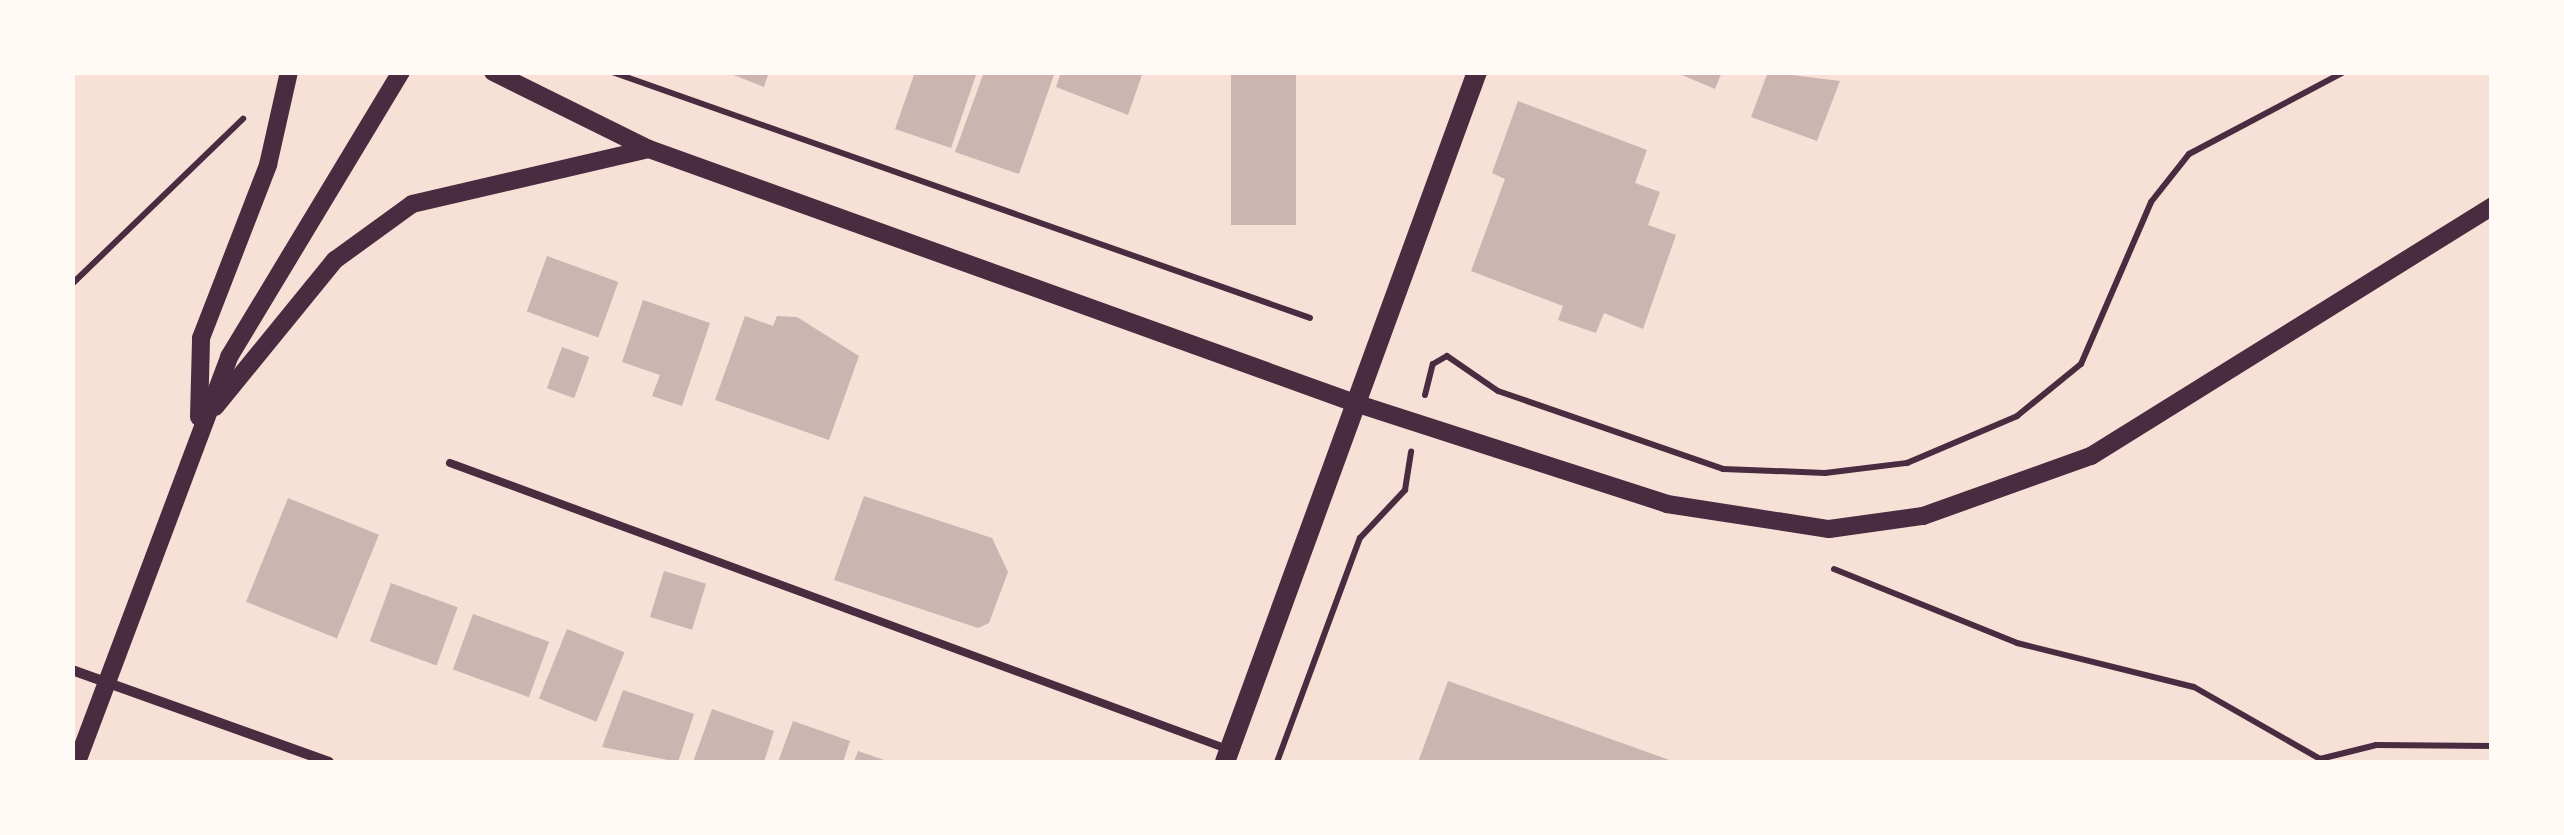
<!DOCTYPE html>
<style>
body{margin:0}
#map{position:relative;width:2564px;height:835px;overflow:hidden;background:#f7e1d7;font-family:"Roboto Condensed",sans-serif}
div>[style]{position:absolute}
.building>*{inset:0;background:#ccb4b1;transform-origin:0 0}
.path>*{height:6px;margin:-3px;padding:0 3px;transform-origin:3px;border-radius:3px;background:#4a2c40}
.service>*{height:8px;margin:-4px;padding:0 4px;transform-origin:4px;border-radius:4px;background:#4a2c40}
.minor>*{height:10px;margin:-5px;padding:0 5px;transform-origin:5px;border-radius:5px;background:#4a2c40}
.tertiary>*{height:18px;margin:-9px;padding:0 9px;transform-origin:9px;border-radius:9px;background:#4a2c40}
.secondary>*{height:20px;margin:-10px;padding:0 10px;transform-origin:10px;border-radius:10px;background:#4a2c40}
span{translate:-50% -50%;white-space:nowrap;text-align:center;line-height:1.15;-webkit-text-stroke:10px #fffaf5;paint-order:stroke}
.frame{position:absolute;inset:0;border:75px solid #fffaf5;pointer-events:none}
</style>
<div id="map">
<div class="building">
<i style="clip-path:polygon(726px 72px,769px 72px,764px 87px)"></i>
<i style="clip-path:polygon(915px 72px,977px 72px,951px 148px,895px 129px)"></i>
<i style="clip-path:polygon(984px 72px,1055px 72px,1019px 174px,955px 152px)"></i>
<i style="clip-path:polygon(1061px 72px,1143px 72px,1128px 115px,1056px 87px)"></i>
<i style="left:1231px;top:72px;width:65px;height:153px"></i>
<i style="clip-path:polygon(1675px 72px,1722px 72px,1715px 89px)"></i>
<i style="clip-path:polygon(1768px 72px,1840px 81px,1817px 141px,1751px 117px)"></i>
<i style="clip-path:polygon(1518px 101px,1647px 150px,1635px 183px,1660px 192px,1648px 225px,1676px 235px,1643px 329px,1604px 313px,1596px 333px,1558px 320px,1563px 306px,1471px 271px,1505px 179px,1492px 173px)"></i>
<i style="left:547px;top:256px;width:76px;height:59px;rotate:20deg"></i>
<i style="clip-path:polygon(643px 300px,710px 323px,682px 406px,652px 396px,660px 375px,622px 362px)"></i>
<i style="clip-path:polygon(745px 316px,773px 326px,777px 316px,797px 317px,859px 356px,829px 440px,715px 400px)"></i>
<i style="left:562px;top:347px;width:29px;height:44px;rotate:20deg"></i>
<i style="clip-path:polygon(864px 496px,992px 538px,1008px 572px,989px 623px,978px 628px,834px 580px)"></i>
<i style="left:288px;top:498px;width:98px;height:112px;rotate:22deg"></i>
<i style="left:664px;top:571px;width:44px;height:48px;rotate:17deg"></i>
<i style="left:391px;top:583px;width:71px;height:62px;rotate:20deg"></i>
<i style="left:473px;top:614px;width:81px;height:59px;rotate:20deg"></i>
<i style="left:567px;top:629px;width:62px;height:75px;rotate:22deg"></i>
<i style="clip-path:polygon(1448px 681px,1675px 762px,1418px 762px)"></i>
<i style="clip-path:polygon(623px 690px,694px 714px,678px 762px,602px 747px)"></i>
<i style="clip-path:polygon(712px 709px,774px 731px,764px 762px,693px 762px)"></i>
<i style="clip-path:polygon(793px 721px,850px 741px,843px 762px,778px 762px)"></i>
<i style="clip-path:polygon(858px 751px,890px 762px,854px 762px)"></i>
</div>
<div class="path">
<i style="left:612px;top:72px;width:740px;rotate:19.41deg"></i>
<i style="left:72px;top:284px;width:238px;rotate:-44deg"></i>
<i style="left:1425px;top:395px;width:32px;rotate:-76deg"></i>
<i style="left:1433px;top:364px;width:16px;rotate:-30deg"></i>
<i style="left:1447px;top:356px;width:62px;rotate:34.5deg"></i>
<i style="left:1498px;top:391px;width:238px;rotate:19.1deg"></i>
<i style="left:1723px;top:469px;width:102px;rotate:2.2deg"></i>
<i style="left:1825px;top:473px;width:83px;rotate:-7deg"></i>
<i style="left:1907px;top:463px;width:120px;rotate:-23.1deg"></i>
<i style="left:2017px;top:416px;width:82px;rotate:-39.1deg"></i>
<i style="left:2081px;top:364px;width:176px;rotate:-66.6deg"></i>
<i style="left:2151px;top:202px;width:61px;rotate:-51.6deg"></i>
<i style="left:2189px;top:154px;width:175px;rotate:-27.9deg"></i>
<i style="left:1834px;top:569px;width:197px;rotate:22deg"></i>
<i style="left:2017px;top:643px;width:182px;rotate:14deg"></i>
<i style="left:2194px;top:687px;width:145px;rotate:29.7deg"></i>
<i style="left:2320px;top:759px;width:58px;rotate:-14deg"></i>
<i style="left:2376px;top:745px;width:116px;rotate:0.5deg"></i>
<i style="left:1277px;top:762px;width:239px;rotate:-69.7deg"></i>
<i style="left:1360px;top:538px;width:66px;rotate:-46.8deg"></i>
<i style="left:1405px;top:490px;width:39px;rotate:-81deg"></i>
</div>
<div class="service">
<i style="left:450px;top:463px;width:831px;rotate:20.2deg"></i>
</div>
<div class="minor">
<i style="left:72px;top:670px;width:273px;rotate:19.7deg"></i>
</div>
<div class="tertiary">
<i style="left:493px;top:72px;width:174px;rotate:26.3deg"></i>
<i style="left:649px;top:149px;width:750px;rotate:19.79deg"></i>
<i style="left:1355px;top:403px;width:328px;rotate:17.9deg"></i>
<i style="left:1667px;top:504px;width:164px;rotate:8.8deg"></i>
<i style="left:1829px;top:529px;width:95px;rotate:-7.9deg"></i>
<i style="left:1923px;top:516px;width:178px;rotate:-19.7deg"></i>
<i style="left:2091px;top:456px;width:473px;rotate:-31.9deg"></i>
<i style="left:215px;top:407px;width:190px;rotate:-50.8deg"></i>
<i style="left:335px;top:260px;width:95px;rotate:-36deg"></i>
<i style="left:412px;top:204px;width:243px;rotate:-13.1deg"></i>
<i style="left:199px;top:417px;width:79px;rotate:-88.5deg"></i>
<i style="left:201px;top:338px;width:186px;rotate:-68.8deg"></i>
<i style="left:268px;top:165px;width:95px;rotate:-77.3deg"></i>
<i style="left:77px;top:762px;width:433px;rotate:-69.4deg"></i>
<i style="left:229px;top:357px;width:333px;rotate:-58.9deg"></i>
</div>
<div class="secondary">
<i style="left:1225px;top:762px;width:735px;rotate:-69.94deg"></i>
</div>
<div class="frame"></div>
</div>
